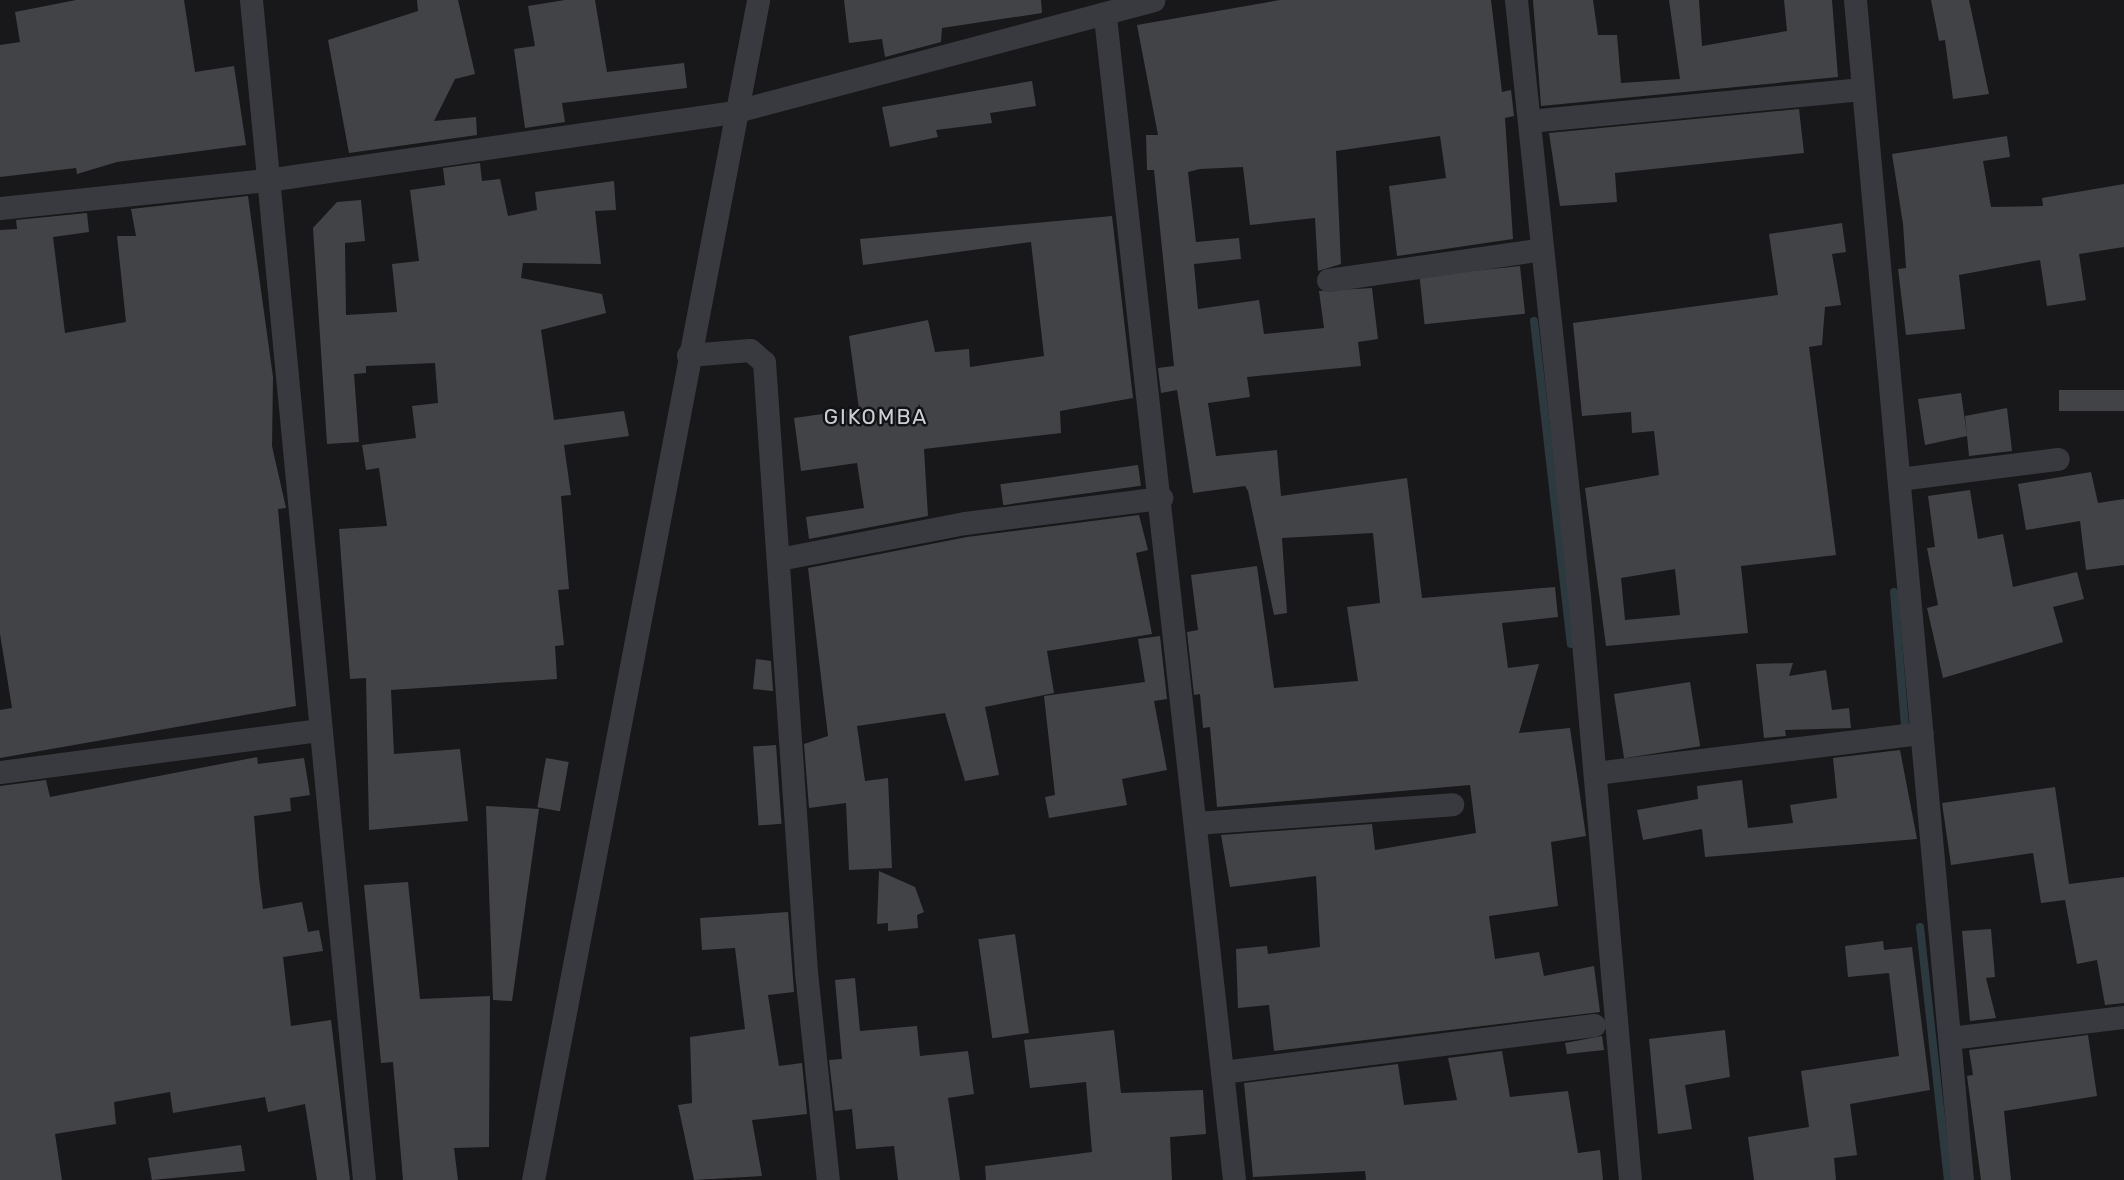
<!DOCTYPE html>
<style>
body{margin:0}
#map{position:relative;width:2124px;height:1180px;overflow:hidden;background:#18181a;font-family:Rubik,sans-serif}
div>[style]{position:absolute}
.stream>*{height:8px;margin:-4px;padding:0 4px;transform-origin:4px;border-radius:4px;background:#2c3a3f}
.building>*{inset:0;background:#424347;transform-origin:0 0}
.street>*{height:23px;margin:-11.5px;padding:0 11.5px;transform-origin:11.5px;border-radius:11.5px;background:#383a3f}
span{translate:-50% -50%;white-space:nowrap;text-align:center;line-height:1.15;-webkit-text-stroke:5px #131315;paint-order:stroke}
.quarter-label{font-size:21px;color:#cacfd6;letter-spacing:2px}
</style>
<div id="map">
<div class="stream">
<i style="left:1534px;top:321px;width:325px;rotate:83.5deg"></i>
<i style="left:1894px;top:592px;width:134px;rotate:85.3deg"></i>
<i style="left:1920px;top:927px;width:255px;rotate:83.7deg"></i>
</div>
<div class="building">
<i style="clip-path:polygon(76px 0,184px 0,195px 72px,234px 66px,246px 145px,117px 162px,77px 174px,76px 168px,0 177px,0 45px,20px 42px,15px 12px)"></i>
<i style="clip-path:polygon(417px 0,458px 0,475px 74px,455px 79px,434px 121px,476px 117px,477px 135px,349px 153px,328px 40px,418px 11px)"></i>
<i style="clip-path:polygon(565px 0,595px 0,607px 72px,684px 63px,687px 88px,562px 103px,565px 122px,525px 128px,514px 49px,535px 46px,528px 6px)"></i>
<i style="clip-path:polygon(844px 0,1041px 0,1042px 13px,942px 28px,941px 42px,885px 57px,882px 39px,849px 43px)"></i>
<i style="clip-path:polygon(1280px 0,1491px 0,1502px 92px,1511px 90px,1514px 116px,1505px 118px,1513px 239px,1397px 256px,1389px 186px,1446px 178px,1440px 136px,1336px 151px,1341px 264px,1318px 271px,1315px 218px,1250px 225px,1243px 167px,1200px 169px,1188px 172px,1196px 242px,1239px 238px,1241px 259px,1194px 264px,1198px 309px,1259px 300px,1264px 334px,1324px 328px,1319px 291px,1372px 288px,1378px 339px,1358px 342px,1361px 366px,1247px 377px,1250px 397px,1208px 403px,1216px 456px,1277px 450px,1281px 496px,1407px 478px,1422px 598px,1555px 587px,1558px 617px,1502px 623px,1508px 668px,1539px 664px,1519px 733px,1570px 728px,1586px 836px,1551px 842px,1558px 906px,1489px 916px,1495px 959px,1539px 952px,1544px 976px,1594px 966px,1600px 1012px,1274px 1051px,1269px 1005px,1238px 1008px,1236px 949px,1267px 946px,1268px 954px,1320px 947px,1316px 876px,1230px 887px,1221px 835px,1372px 824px,1375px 850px,1476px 833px,1470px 785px,1217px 807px,1210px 727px,1203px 728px,1200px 694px,1194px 695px,1187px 632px,1198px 630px,1191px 575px,1257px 566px,1274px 688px,1358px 681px,1347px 607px,1380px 603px,1373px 533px,1282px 538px,1287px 613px,1274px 615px,1248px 491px,1245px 486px,1193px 493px,1177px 390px,1161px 393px,1158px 368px,1174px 366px,1154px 170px,1147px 170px,1146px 135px,1158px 135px,1137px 25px)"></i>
<i style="clip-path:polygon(1533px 0,1593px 0,1598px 35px,1617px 35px,1621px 83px,1680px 79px,1669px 0,1699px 0,1702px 46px,1787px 31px,1784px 0,1832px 0,1838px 77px,1541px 106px)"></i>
<i style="clip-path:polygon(1931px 0,1969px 0,1989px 94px,1953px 99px,1945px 40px,1939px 41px)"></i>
<i style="clip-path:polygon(1032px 81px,1036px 106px,990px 113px,992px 123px,936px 130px,938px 137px,890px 147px,882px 107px)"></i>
<i style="clip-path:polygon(1799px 109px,1804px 153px,1615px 173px,1617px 202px,1560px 206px,1549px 133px)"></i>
<i style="clip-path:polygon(2007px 136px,2010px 157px,1983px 161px,1991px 207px,2043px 206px,2042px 198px,2124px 184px,2124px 247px,2079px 254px,2086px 300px,2047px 306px,2040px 260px,1959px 275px,1965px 329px,1906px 335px,1898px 269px,1906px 268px,1903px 224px,1892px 154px)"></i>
<i style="clip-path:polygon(480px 163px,482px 181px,500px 179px,508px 216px,537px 210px,535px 192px,614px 181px,616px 210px,595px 211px,601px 264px,523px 263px,521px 278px,602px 294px,606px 313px,541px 330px,554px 420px,624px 411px,629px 436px,564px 445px,571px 495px,561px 496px,569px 589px,558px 590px,564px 645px,555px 646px,557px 679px,391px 690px,394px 754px,460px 749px,468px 821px,369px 830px,366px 678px,350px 679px,339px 529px,387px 526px,379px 468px,366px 470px,362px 445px,416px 438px,412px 406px,438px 403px,435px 363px,366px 366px,366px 373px,354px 374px,359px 442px,327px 444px,313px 228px,337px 202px,361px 200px,365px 241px,345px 243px,346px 315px,397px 312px,392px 264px,419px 261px,410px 190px,445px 185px,443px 168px)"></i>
<i style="clip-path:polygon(248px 196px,273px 377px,272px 446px,286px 508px,278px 509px,296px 706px,0 758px,0 710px,12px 708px,0 634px,0 230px,17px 229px,16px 220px,87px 213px,89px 232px,53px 237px,65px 333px,126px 322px,117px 236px,136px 236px,131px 209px)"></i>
<i style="clip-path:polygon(1112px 216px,1133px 398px,1060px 411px,1061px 433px,924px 449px,928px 516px,809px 539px,806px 517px,864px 508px,857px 463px,801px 471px,794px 418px,859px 409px,849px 336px,928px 320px,935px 352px,969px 349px,970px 367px,1044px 356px,1031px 242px,863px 265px,860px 239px)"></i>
<i style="clip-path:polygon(evenodd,1842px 223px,1846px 252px,1832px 254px,1841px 305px,1825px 307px,1822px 345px,1809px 347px,1836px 555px,1741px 566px,1748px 633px,1606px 646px,1585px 488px,1659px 475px,1654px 431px,1632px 433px,1631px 412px,1582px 416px,1573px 323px,1778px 295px,1769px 234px,1842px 223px,1675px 569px,1680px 615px,1625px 620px,1621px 578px,1675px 569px)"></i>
<i style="left:1520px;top:266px;width:48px;height:101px;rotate:84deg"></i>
<i style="left:2124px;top:390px;width:21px;height:65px;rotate:90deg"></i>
<i style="clip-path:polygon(1961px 393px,1967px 435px,1965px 416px,2007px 408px,2012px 451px,1969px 456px,1967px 436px,1925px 445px,1918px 399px)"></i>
<i style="left:1138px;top:465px;width:21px;height:139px;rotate:82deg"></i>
<i style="clip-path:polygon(2091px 472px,2098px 503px,2124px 499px,2124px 565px,2086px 570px,2080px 521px,2026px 530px,2018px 484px)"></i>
<i style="clip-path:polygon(1970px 490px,1978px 539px,2003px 534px,2013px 587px,2077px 572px,2084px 599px,2053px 607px,2063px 642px,1943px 678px,1927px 608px,1938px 605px,1927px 548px,1935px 547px,1928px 496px)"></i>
<i style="clip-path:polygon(1139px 515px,1148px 550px,1136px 553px,1152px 634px,1047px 651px,1054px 693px,985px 707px,999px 775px,965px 781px,945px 713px,857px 726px,865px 781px,888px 778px,892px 868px,849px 870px,846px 803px,809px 808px,804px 744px,828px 736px,808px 568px,967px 537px)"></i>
<i style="clip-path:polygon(1160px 636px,1167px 699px,1154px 701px,1167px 770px,1122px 779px,1127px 805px,1049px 818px,1045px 797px,1055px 795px,1044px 696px,1145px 682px,1138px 639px)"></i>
<i style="clip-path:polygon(756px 659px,771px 661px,773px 691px,753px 689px)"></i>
<i style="clip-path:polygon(1793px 663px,1789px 676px,1826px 670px,1832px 710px,1849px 708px,1851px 728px,1785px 730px,1786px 736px,1764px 738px,1756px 664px)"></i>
<i style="left:1690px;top:682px;width:65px;height:77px;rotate:81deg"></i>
<i style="left:776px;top:745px;width:79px;height:23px;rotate:86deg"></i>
<i style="clip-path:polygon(1900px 750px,1917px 839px,1705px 857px,1702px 829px,1643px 840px,1637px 810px,1698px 799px,1697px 786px,1742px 780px,1748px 828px,1793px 823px,1790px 805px,1837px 798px,1833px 758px)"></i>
<i style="clip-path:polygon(257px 757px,258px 764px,304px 758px,310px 795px,290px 798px,291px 811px,254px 816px,259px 878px,263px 909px,302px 902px,308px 932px,319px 930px,323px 951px,283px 957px,291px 1026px,331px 1020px,350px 1180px,317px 1180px,305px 1104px,268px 1112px,265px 1097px,173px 1113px,170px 1092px,114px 1102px,116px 1124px,55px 1134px,62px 1180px,0 1180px,0 786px,46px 780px,50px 797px)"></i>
<i style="left:546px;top:758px;width:23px;height:50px;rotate:10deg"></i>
<i style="clip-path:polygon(2055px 787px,2069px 884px,2124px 877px,2124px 1003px,2105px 1005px,2097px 960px,2077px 964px,2065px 900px,2041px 903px,2033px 853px,1951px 865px,1942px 803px)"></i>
<i style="clip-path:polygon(486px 806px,539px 809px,512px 1001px,493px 1000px)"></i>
<i style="clip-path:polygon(879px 871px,915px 887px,924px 912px,917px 915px,918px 928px,888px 931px,888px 923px,877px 924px)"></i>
<i style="clip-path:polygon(408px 882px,420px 999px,490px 996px,489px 1147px,454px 1148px,458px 1180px,403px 1180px,393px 1062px,381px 1063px,364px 885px)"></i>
<i style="clip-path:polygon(788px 912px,794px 992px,768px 995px,779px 1066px,802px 1063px,807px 1114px,752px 1120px,762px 1176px,694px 1180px,678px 1105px,692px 1103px,690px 1037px,745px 1029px,735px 948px,702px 950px,700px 918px)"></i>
<i style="clip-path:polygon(1991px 929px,1995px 977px,1986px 978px,1996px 1018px,1970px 1021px,1962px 931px)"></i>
<i style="left:1015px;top:934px;width:100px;height:37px;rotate:82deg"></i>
<i style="clip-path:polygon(1883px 941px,1884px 950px,1912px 947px,1930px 1090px,1850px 1104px,1857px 1155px,1834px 1158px,1836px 1180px,1754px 1180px,1748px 1137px,1809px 1127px,1801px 1071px,1899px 1056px,1889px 973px,1848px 977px,1845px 946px)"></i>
<i style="clip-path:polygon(855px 978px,860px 1031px,917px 1026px,920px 1056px,968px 1051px,974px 1094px,948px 1098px,960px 1180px,898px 1180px,894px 1146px,856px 1149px,852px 1109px,835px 1111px,829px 1060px,842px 1059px,835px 980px)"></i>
<i style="clip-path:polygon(1114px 1030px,1121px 1093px,1203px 1090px,1206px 1134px,1170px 1137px,1172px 1180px,986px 1180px,985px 1166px,1092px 1152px,1086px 1082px,1030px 1088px,1024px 1040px)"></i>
<i style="clip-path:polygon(1725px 1030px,1730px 1077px,1685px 1085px,1692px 1129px,1658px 1134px,1649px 1039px)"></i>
<i style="clip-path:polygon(2088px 1035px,2097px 1096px,2004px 1111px,2011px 1180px,1981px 1180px,1967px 1076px,1973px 1075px,1969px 1050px)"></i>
<i style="clip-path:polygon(1602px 1036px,1604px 1050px,1567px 1054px,1565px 1043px)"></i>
<i style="clip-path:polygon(1502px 1051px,1510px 1097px,1568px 1091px,1578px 1153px,1600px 1150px,1603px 1180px,1366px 1180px,1365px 1171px,1253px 1177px,1244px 1083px,1398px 1064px,1404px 1105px,1457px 1100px,1448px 1058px)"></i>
<i style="clip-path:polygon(241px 1145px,245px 1171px,152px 1180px,148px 1158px)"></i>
</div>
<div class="street">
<i style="left:251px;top:0;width:1185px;rotate:84.53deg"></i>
<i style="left:1516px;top:0;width:599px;rotate:83.97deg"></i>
<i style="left:1579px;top:596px;width:586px;rotate:85.01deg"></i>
<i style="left:1855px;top:0;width:1185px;rotate:84.82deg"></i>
<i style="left:1105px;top:17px;width:1170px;rotate:83.67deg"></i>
<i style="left:1529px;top:121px;width:334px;rotate:-5.5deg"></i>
<i style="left:0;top:208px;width:268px;rotate:-6deg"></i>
<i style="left:267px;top:180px;width:471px;rotate:-8.3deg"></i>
<i style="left:733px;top:112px;width:435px;rotate:-14.9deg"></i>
<i style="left:1328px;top:280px;width:216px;rotate:-8.2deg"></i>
<i style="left:688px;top:355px;width:62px;rotate:-4.6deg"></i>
<i style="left:750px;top:350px;width:18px;rotate:41deg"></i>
<i style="left:764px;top:362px;width:611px;rotate:86.06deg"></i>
<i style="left:806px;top:972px;width:209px;rotate:84deg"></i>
<i style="left:1899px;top:479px;width:160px;rotate:-7.2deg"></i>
<i style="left:779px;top:559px;width:189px;rotate:-11deg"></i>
<i style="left:965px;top:523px;width:198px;rotate:-7.3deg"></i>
<i style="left:0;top:772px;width:321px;rotate:-7.5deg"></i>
<i style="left:1595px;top:773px;width:329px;rotate:-7deg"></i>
<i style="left:1196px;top:823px;width:257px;rotate:-4.2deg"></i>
<i style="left:1950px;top:1038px;width:175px;rotate:-6.9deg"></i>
<i style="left:1222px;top:1072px;width:375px;rotate:-7.2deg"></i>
<i style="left:533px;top:1180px;width:1201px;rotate:-79.2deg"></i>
</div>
<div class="quarter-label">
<span style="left:876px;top:417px">GIKOMBA</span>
</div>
</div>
